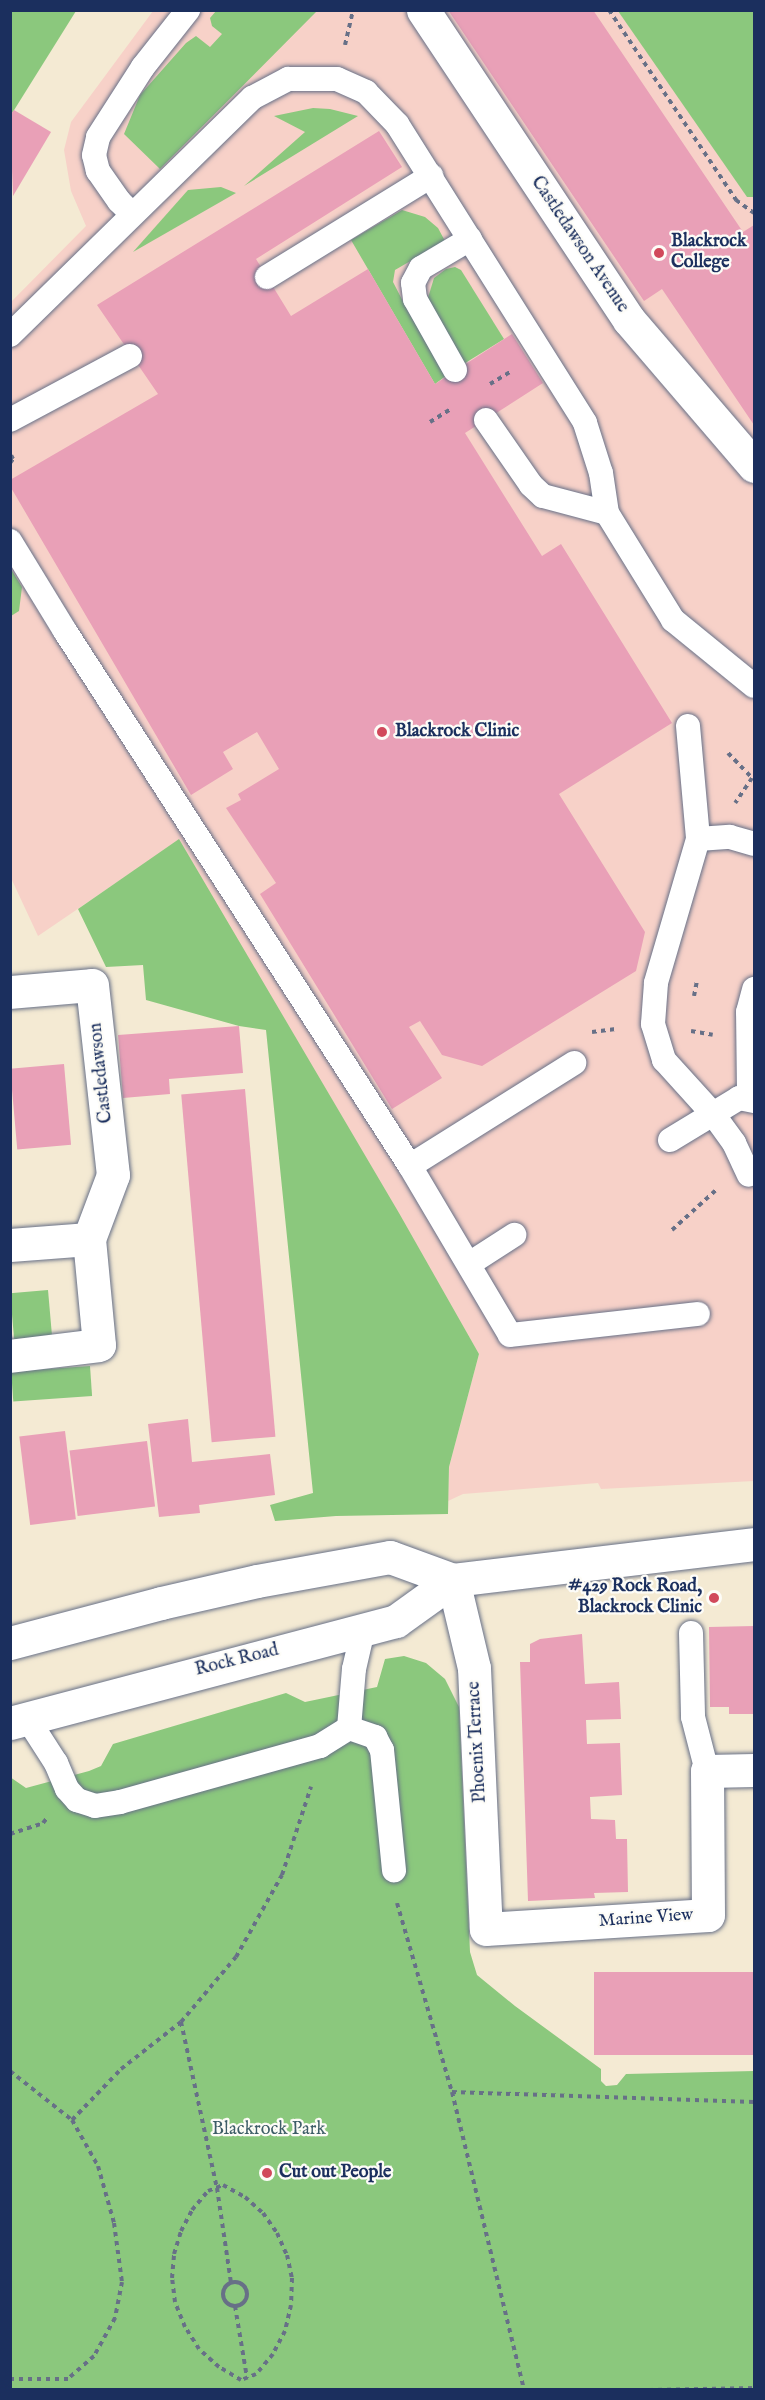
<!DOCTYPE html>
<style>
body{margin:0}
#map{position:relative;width:765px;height:2400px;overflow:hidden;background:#f4ead3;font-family:"IM FELL English",serif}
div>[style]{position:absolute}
.built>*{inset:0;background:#f7d1c8}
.green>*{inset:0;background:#8bc87d;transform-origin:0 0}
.building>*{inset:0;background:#e9a0b7;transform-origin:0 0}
.path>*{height:4px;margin-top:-2px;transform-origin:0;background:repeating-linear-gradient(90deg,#677087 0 4.5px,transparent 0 9px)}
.path>.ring{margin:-2px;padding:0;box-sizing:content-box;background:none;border:4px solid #677087;border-radius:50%}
.roads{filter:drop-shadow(0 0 2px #677087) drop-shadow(0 0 2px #677087)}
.lane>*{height:24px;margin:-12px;padding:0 12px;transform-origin:12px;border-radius:12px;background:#fff}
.street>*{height:33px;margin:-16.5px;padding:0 16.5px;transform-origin:16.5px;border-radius:16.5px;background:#fff}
.secondary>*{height:33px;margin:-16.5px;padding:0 16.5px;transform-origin:16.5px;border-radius:16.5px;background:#fff}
.dots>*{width:16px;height:16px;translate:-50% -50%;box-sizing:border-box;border:3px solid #fdfcf7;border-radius:50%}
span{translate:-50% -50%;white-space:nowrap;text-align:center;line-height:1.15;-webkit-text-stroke:4.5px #fdfcf7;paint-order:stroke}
.poi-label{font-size:18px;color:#1b2f5e;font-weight:700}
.left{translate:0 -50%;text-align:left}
.right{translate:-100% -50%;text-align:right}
.street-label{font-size:18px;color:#1b2f5e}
.park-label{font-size:18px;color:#3d5d67}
.frame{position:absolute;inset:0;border:12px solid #1b2f5e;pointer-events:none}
</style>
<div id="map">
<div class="built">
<i style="clip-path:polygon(153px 11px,754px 11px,754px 1481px,601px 1489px,598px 1483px,463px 1494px,448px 1501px,449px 1467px,479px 1354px,179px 840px,38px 936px,11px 878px,11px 302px,86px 226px,71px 191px,64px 150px,71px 122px)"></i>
</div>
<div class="green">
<i style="clip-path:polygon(11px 11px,76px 11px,11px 115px)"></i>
<i style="clip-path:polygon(216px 11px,317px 11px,160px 169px,124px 134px,140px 95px,186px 43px,196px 36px,210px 47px,222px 34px,212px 26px,210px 18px)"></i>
<i style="clip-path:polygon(618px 11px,754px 11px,754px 197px,747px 197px)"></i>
<i style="clip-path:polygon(313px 108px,330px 109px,358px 116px,244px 186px,305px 132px,274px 116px)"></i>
<i style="clip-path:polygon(221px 187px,236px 193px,133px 252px,188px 190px)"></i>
<i style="clip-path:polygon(402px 210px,425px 217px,438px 228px,445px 241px,395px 270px,393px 282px,409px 313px,447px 375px,435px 384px,351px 240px)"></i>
<i style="clip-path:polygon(455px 267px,461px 270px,504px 339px,462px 365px,427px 301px,434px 278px,446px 269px)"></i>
<i style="clip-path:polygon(11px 569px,22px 587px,19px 611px,11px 616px)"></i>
<i style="clip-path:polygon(179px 839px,399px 1213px,479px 1354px,449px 1467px,448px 1514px,336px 1516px,275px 1521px,270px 1505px,313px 1493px,266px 1030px,239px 1026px,146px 1000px,143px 965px,106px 967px,78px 909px)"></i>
<i style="left:48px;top:1290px;width:46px;height:38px;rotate:85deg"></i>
<i style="left:90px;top:1366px;width:30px;height:79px;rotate:86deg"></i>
<i style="clip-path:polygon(404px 1656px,426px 1663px,445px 1679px,459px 1707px,470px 1952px,477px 1975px,515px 2006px,601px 2069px,601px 2081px,606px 2086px,617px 2085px,626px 2074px,754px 2071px,754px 2389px,11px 2389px,10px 1777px,26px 1788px,89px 1771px,101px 1766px,113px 1744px,286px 1693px,305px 1702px,377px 1687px,385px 1659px)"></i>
</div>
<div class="building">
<i style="clip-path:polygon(448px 10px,593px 10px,743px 232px,754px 225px,754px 425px,662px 289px,644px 301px)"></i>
<i style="clip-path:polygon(14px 110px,51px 132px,13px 196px,10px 115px)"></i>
<i style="clip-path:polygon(379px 131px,402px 167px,256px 259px,291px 316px,368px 269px,435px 384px,512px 334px,543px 383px,465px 433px,542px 556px,561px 544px,672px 723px,559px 794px,645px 932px,636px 971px,482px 1066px,442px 1055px,420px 1021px,409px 1027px,442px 1078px,392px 1109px,260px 894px,276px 883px,226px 808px,241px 800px,238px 794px,279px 769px,257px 732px,223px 752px,233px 769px,191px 795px,10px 486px,10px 480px,158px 394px,97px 305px)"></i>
<i style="clip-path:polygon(239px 1026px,243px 1073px,169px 1079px,170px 1094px,123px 1098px,118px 1035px)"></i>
<i style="left:64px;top:1064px;width:81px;height:54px;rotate:85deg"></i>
<i style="left:245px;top:1089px;width:349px;height:64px;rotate:85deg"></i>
<i style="clip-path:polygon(188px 1419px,192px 1462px,270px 1454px,275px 1495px,199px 1505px,200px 1513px,159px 1517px,148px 1424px)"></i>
<i style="left:65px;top:1431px;width:89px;height:46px;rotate:83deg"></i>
<i style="left:147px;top:1441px;width:66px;height:78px;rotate:83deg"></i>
<i style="clip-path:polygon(754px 1626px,754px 1714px,729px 1714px,729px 1707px,710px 1707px,709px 1627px)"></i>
<i style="clip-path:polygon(582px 1634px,585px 1684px,619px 1682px,621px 1719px,586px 1720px,587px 1744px,620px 1743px,622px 1795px,590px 1797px,591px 1819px,615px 1820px,616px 1839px,627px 1839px,628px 1892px,594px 1893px,595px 1898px,528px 1901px,520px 1662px,530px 1662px,530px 1644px,540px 1639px)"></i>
<i style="left:754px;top:1972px;width:83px;height:160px;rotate:90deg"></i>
</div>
<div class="path">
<i style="left:609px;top:10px;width:229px;rotate:56.2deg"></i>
<i style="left:736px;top:200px;width:22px;rotate:36deg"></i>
<i style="left:345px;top:45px;width:36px;rotate:-77deg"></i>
<i style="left:490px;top:384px;width:26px;rotate:-31deg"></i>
<i style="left:430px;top:422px;width:25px;rotate:-32deg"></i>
<i style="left:10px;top:463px;width:5px;rotate:-53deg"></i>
<i style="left:13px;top:459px;width:4px;rotate:-117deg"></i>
<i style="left:728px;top:753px;width:35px;rotate:46deg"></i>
<i style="left:752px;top:778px;width:30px;rotate:124deg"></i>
<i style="left:694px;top:996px;width:16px;rotate:-79deg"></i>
<i style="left:691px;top:1031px;width:22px;rotate:10deg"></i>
<i style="left:592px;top:1032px;width:26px;rotate:-7deg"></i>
<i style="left:672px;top:1230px;width:61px;rotate:-42.3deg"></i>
<i style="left:10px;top:1834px;width:35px;rotate:-18deg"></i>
<i style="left:43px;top:1823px;width:6px;rotate:-51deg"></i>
<i style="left:397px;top:1903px;width:197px;rotate:73.8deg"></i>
<i style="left:452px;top:2092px;width:307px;rotate:76.4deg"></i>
<i style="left:181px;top:2022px;width:170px;rotate:77.8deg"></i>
<i style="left:217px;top:2188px;width:96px;rotate:81.6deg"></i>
<i style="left:10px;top:2071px;width:79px;rotate:38.3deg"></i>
<i style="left:72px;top:2120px;width:53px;rotate:60.5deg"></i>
<i style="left:98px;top:2166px;width:59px;rotate:74.3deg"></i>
<i style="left:114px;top:2223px;width:60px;rotate:82.3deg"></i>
<i style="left:122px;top:2282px;width:37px;rotate:101deg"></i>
<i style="left:115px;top:2318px;width:43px;rotate:118.9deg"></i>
<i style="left:94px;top:2356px;width:35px;rotate:139deg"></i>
<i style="left:68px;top:2379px;width:58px;rotate:180deg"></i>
<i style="left:452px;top:2092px;width:302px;rotate:1.9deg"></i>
<i style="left:72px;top:2120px;width:71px;rotate:-46.1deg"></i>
<i style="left:121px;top:2069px;width:76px;rotate:-38.1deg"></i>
<i style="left:181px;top:2022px;width:85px;rotate:-49.8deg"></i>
<i style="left:236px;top:1957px;width:94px;rotate:-60.7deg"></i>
<i style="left:282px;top:1875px;width:93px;rotate:-71.8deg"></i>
<i style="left:223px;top:2185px;width:25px;rotate:29deg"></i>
<i style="left:245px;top:2197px;width:24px;rotate:42deg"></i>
<i style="left:263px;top:2213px;width:24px;rotate:55deg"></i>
<i style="left:277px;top:2233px;width:24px;rotate:66deg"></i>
<i style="left:287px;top:2255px;width:24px;rotate:78deg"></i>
<i style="left:292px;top:2278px;width:27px;rotate:92deg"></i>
<i style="left:291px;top:2305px;width:27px;rotate:103deg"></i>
<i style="left:285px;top:2331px;width:26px;rotate:118deg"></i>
<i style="left:273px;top:2354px;width:26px;rotate:130deg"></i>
<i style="left:256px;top:2374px;width:16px;rotate:158deg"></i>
<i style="left:241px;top:2380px;width:26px;rotate:-149deg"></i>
<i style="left:219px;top:2367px;width:27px;rotate:-138deg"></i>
<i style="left:199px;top:2349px;width:26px;rotate:-122deg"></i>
<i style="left:185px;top:2327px;width:27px;rotate:-112deg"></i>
<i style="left:175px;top:2302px;width:24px;rotate:-97deg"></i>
<i style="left:172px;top:2278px;width:24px;rotate:-85deg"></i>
<i style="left:174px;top:2254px;width:24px;rotate:-73deg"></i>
<i style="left:181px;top:2231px;width:24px;rotate:-62deg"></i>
<i style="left:192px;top:2210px;width:25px;rotate:-50deg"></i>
<i style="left:208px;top:2191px;width:16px;rotate:-22deg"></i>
<i class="ring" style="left:223px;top:2282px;width:20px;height:20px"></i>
<i style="left:235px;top:2306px;width:73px;rotate:80.5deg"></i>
<i style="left:649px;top:2390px;width:105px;rotate:-1.1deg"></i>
</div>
<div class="roads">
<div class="lane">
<i style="left:132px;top:214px;width:18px;rotate:-135deg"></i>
<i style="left:119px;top:201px;width:37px;rotate:-125deg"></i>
<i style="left:98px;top:171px;width:16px;rotate:-104deg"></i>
<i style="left:94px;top:155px;width:18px;rotate:-77deg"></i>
<i style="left:98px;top:137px;width:83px;rotate:-57.3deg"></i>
<i style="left:143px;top:67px;width:73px;rotate:-51.7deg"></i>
<i style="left:267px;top:277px;width:193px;rotate:-31.6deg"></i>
<i style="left:10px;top:335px;width:339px;rotate:-44.4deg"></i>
<i style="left:252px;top:98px;width:41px;rotate:-27.8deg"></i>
<i style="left:288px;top:79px;width:49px"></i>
<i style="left:337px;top:79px;width:32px;rotate:24deg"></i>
<i style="left:366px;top:92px;width:45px;rotate:45.9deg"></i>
<i style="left:397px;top:124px;width:353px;rotate:57.8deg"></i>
<i style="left:585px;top:423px;width:52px;rotate:72.3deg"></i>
<i style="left:601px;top:473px;width:40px;rotate:81.5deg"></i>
<i style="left:607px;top:513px;width:126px;rotate:58.3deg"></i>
<i style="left:673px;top:620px;width:104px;rotate:39.2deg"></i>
<i style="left:455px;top:370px;width:81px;rotate:-119.4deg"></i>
<i style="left:415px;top:299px;width:16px;rotate:-97deg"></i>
<i style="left:413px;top:283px;width:17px;rotate:-62deg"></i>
<i style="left:421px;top:268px;width:57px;rotate:-30.6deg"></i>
<i style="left:10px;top:420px;width:136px;rotate:-28.1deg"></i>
<i style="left:486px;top:420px;width:79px;rotate:55.3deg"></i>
<i style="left:531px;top:485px;width:16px;rotate:43deg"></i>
<i style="left:543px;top:496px;width:66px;rotate:14.9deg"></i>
<i style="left:10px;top:541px;width:105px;rotate:58.6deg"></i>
<i style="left:65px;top:631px;width:637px;rotate:57.18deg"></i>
<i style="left:410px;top:1166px;width:196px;rotate:59.4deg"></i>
<i style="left:510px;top:1335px;width:189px;rotate:-6.4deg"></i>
<i style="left:688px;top:726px;width:113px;rotate:84.9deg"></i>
<i style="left:698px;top:839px;width:150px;rotate:106.3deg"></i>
<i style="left:656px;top:983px;width:41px;rotate:94.2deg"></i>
<i style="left:653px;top:1024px;width:38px;rotate:73deg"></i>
<i style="left:664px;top:1060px;width:73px;rotate:47.8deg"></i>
<i style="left:713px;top:1114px;width:36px;rotate:54deg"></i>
<i style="left:734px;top:1143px;width:35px;rotate:65deg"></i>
<i style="left:698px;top:839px;width:32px;rotate:-4deg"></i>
<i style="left:730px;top:837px;width:25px;rotate:16deg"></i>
<i style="left:749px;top:1091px;width:79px;rotate:-90.7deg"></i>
<i style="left:748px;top:1012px;width:24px;rotate:-75deg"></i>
<i style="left:670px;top:1140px;width:81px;rotate:-31.3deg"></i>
<i style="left:739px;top:1098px;width:15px;rotate:11deg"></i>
<i style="left:410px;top:1166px;width:194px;rotate:-32.1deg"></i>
<i style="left:469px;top:1264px;width:54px;rotate:-32.8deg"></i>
<i style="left:691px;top:1633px;width:84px;rotate:88.6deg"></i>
<i style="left:693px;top:1717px;width:56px;rotate:75.5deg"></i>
<i style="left:27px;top:1718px;width:54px;rotate:57.2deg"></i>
<i style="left:56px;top:1763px;width:28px;rotate:67deg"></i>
<i style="left:67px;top:1789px;width:15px;rotate:48deg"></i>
<i style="left:77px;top:1800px;width:19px;rotate:18deg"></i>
<i style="left:95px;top:1806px;width:25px;rotate:-9deg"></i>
<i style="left:120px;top:1802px;width:208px;rotate:-15.6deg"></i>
<i style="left:320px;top:1746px;width:34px;rotate:-32deg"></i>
<i style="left:349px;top:1728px;width:59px;rotate:-85.2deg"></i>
<i style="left:354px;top:1669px;width:40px;rotate:-77deg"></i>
<i style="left:349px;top:1728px;width:28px;rotate:19deg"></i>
<i style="left:375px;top:1737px;width:15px;rotate:62deg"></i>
<i style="left:382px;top:1750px;width:121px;rotate:84.3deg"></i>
</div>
<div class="street">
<i style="left:423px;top:10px;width:372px;rotate:56.4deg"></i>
<i style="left:629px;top:320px;width:192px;rotate:49.4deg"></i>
<i style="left:10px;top:992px;width:82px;rotate:-4.9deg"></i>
<i style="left:92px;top:985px;width:191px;rotate:83.7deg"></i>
<i style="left:113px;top:1175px;width:68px;rotate:110.6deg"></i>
<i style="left:89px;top:1239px;width:106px;rotate:84.6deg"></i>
<i style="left:99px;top:1345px;width:90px;rotate:173deg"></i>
<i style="left:10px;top:1245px;width:79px;rotate:-4.3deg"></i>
<i style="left:453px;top:1580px;width:90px;rotate:76.6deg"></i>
<i style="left:474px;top:1668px;width:261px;rotate:87.4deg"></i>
<i style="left:486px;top:1929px;width:222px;rotate:-3.6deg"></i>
<i style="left:708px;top:1915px;width:144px;rotate:-90.4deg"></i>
<i style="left:707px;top:1771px;width:47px;rotate:-1.2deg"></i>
</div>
<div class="secondary">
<i style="left:10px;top:1643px;width:156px;rotate:-14.8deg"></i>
<i style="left:161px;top:1603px;width:98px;rotate:-12.9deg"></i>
<i style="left:257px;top:1581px;width:135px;rotate:-10.2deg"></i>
<i style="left:390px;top:1557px;width:67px;rotate:20.1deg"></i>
<i style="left:453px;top:1580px;width:303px;rotate:-6.8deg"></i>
<i style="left:10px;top:1723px;width:399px;rotate:-14.8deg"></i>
<i style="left:396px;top:1621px;width:70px;rotate:-35.7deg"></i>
</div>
</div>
<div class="dots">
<i style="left:659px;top:253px;background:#d1495b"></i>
<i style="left:382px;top:732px;background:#d1495b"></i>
<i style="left:714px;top:1598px;background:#d1495b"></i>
<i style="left:267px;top:2173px;background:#d1495b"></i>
</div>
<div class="poi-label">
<span class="left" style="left:671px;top:253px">Blackrock<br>College</span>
<span class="left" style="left:395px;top:732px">Blackrock Clinic</span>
<span class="right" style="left:702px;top:1598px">#429 Rock Road,<br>Blackrock Clinic</span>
<span class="left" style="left:279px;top:2173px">Cut out People</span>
</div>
<div class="street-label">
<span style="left:579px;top:245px;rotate:56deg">Castledawson Avenue</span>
<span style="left:102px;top:1073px;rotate:-96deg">Castledawson</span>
<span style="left:237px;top:1661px;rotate:-14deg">Rock Road</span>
<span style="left:478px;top:1742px;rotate:-93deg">Phoenix Terrace</span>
<span style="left:646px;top:1919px;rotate:-4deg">Marine View</span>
</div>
<div class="park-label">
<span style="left:269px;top:2130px">Blackrock Park</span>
</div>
<div class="frame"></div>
</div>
